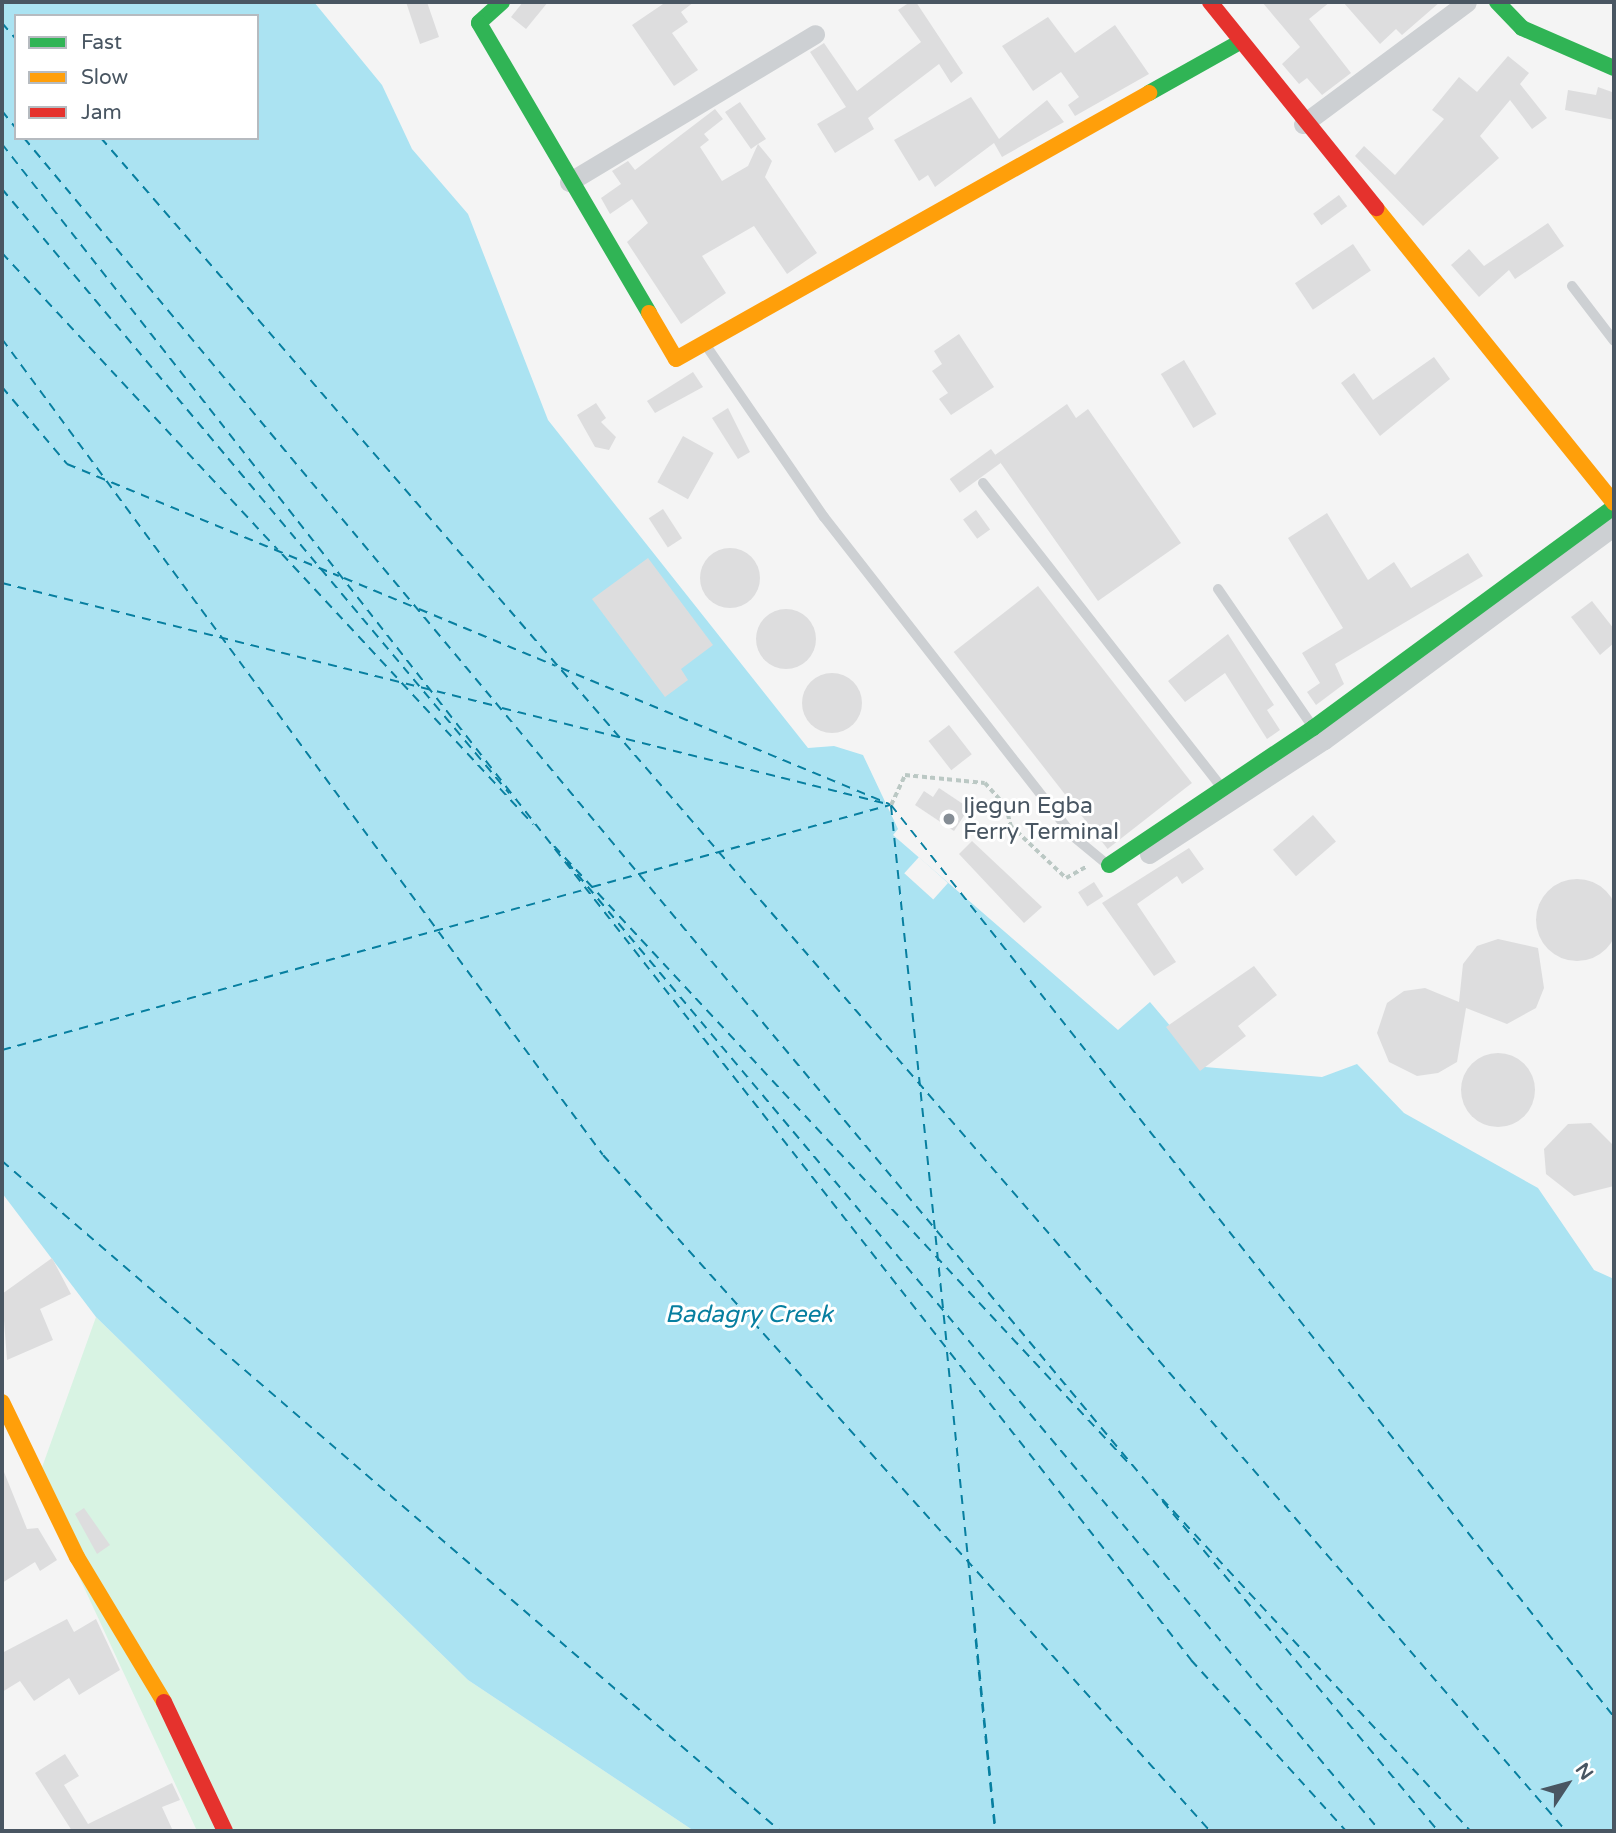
<!DOCTYPE html>
<style>
body{margin:0}
#map{position:relative;width:1616px;height:1833px;overflow:hidden;background:#f4f4f4;font-family:"Varela Round",sans-serif}
div>[style]{position:absolute}
.green>*{inset:0;background:#d8f3e3}
.water>*{inset:0;background:#abe3f2}
.pier>*{inset:0;background:#f4f4f4;transform-origin:0 0}
.ferry>*{height:2px;margin-top:-1px;transform-origin:0;background:repeating-linear-gradient(90deg,#077fa0 0 9px,transparent 0 16px)}
.building>*{inset:0;background:#ddddde;transform-origin:0 0}
.round{border-radius:50%}
.path>*{height:3.5px;margin-top:-1.75px;transform-origin:0;background:repeating-linear-gradient(90deg,#bbc8c4 0 5px,transparent 0 8.5px)}
.lane>*{height:10px;margin:-5px;padding:0 5px;transform-origin:5px;border-radius:5px;background:#cdd0d3}
.street>*{height:19px;margin:-9.5px;padding:0 9.5px;transform-origin:9.5px;border-radius:9.5px;background:#cdd0d3}
.fast>*{height:16px;margin:-8px;padding:0 8px;transform-origin:8px;border-radius:8px;background:#30b455}
.slow>*{height:16px;margin:-8px;padding:0 8px;transform-origin:8px;border-radius:8px;background:#ff9f0a}
.jam>*{height:16px;margin:-8px;padding:0 8px;transform-origin:8px;border-radius:8px;background:#e5322d}
.dots>*{width:19px;height:19px;translate:-50% -50%;box-sizing:border-box;border:4px solid #fff;border-radius:50%}
span{translate:-50% -50%;white-space:nowrap;text-align:center;line-height:1.15;-webkit-text-stroke:6px #fff;paint-order:stroke}
.poi-label{font-size:23px;color:#495662}
.left{translate:0 -50%;text-align:left}
.water-label{font-size:24px;color:#077fa0;font-style:italic}
.frame{position:absolute;inset:0;border:4px solid #495662;pointer-events:none}
.legend{position:absolute;left:14px;top:14px;width:245px;height:126px;box-sizing:border-box;background:#fff;border:2px solid #b6bbc0;margin:0;padding:9px 12px;list-style:none;font-size:21px;color:#495662}
.legend li{display:flex;align-items:center;gap:14px;height:35px}
.legend b{width:35px;border:2px solid #b6bbc0}
.north{position:absolute;left:1532px;top:1749px;width:70px;height:70px;-webkit-text-stroke:5px #fff;paint-order:stroke;rotate:54deg;font-size:19px;font-weight:700;line-height:28px;text-align:center;color:#495662}
.north::after{content:'';display:block;margin:auto;width:24px;height:32px;background:#495662;clip-path:polygon(50% 0,100% 100%,50% 72%,0 100%)}
</style>
<div id="map">
<div class="green">
<i style="clip-path:polygon(96px 1317px,468px 1680px,694px 1831px,197px 1831px,36px 1484px)"></i>
</div>
<div class="water">
<i style="clip-path:polygon(evenodd,2px 2px,314px 2px,382px 85px,412px 149px,468px 214px,548px 420px,808px 748px,834px 746px,863px 755px,898px 829px,893px 835px,1118px 1030px,1150px 1002px,1205px 1067px,1322px 1077px,1357px 1064px,1404px 1113px,1538px 1188px,1594px 1270px,1614px 1279px,1614px 1831px,694px 1831px,468px 1680px,96px 1317px,2px 1193px,2px 2px,16px 16px,257px 16px,257px 138px,16px 138px,16px 16px)"></i>
</div>
<div class="pier">
<i style="left:919px;top:857px;width:39px;height:22px;rotate:42deg"></i>
</div>
<div class="ferry">
<i style="left:2px;top:23px;width:21px;rotate:49deg"></i>
<i style="left:2px;top:111px;width:22px;rotate:51deg"></i>
<i style="left:24px;top:138px;width:2206px;rotate:50.13deg"></i>
<i style="left:101px;top:138px;width:2239px;rotate:49.13deg"></i>
<i style="left:2px;top:144px;width:1927px;rotate:51.89deg"></i>
<i style="left:1191px;top:1660px;width:231px;rotate:47.8deg"></i>
<i style="left:2px;top:189px;width:789px;rotate:49.99deg"></i>
<i style="left:2px;top:253px;width:405px;rotate:47.1deg"></i>
<i style="left:2px;top:339px;width:1013px;rotate:53.63deg"></i>
<i style="left:603px;top:1155px;width:909px;rotate:48.08deg"></i>
<i style="left:2px;top:387px;width:101px;rotate:49.8deg"></i>
<i style="left:67px;top:464px;width:294px;rotate:22.4deg"></i>
<i style="left:282px;top:554px;width:369px;rotate:47.1deg"></i>
<i style="left:344px;top:578px;width:76px;rotate:22.5deg"></i>
<i style="left:2px;top:583px;width:509px;rotate:13.98deg"></i>
<i style="left:419px;top:609px;width:148px;rotate:22.6deg"></i>
<i style="left:561px;top:668px;width:357px;rotate:22.5deg"></i>
<i style="left:891px;top:805px;width:1164px;rotate:51.59deg"></i>
<i style="left:502px;top:708px;width:393px;rotate:14deg"></i>
<i style="left:891px;top:806px;width:544px;rotate:84.09deg"></i>
<i style="left:554px;top:846px;width:848px;rotate:47.05deg"></i>
<i style="left:567px;top:862px;width:1265px;rotate:50deg"></i>
<i style="left:592px;top:887px;width:309px;rotate:-15.4deg"></i>
<i style="left:2px;top:1050px;width:607px;rotate:-15.39deg"></i>
<i style="left:2px;top:1161px;width:1027px;rotate:40.73deg"></i>
<i style="left:947px;top:1352px;width:481px;rotate:84.2deg"></i>
<i style="left:1162px;top:1499px;width:454px;rotate:47.1deg"></i>
<i style="left:974px;top:1624px;width:208px;rotate:84.2deg"></i>
</div>
<div class="building">
<i style="clip-path:polygon(406px 2px,427px 2px,439px 37px,420px 44px)"></i>
<i style="clip-path:polygon(523px 2px,548px 2px,526px 29px,511px 17px)"></i>
<i style="clip-path:polygon(666px 2px,694px 2px,681px 12px,688px 22px,672px 33px,698px 70px,674px 86px,632px 25px)"></i>
<i style="clip-path:polygon(910px 2px,916px 2px,963px 73px,951px 83px,939px 64px,868px 118px,874px 129px,835px 153px,817px 124px,846px 107px,810px 52px,824px 43px,857px 91px,921px 42px,898px 10px)"></i>
<i style="clip-path:polygon(1262px 2px,1330px 2px,1309px 19px,1351px 73px,1322px 95px,1307px 78px,1299px 84px,1282px 64px,1300px 47px)"></i>
<i style="clip-path:polygon(1343px 2px,1440px 2px,1402px 35px,1396px 29px,1380px 44px)"></i>
<i style="clip-path:polygon(1048px 17px,1075px 53px,1115px 25px,1149px 74px,1075px 116px,1068px 105px,1079px 97px,1061px 72px,1033px 91px,1002px 46px)"></i>
<i style="clip-path:polygon(1508px 56px,1529px 73px,1520px 84px,1547px 118px,1532px 129px,1510px 100px,1480px 136px,1499px 158px,1423px 226px,1355px 156px,1364px 146px,1395px 175px,1444px 119px,1432px 110px,1459px 77px,1477px 92px)"></i>
<i style="clip-path:polygon(1598px 87px,1612px 92px,1614px 120px,1565px 110px,1568px 90px,1596px 95px)"></i>
<i style="clip-path:polygon(971px 97px,999px 139px,1047px 100px,1064px 122px,1002px 157px,994px 143px,935px 187px,928px 175px,919px 181px,894px 140px)"></i>
<i style="clip-path:polygon(740px 102px,766px 139px,758px 144px,772px 161px,765px 177px,817px 253px,787px 274px,754px 226px,702px 256px,726px 293px,681px 324px,627px 242px,648px 223px,632px 199px,610px 214px,601px 198px,621px 184px,612px 171px,628px 161px,635px 170px,715px 109px,723px 119px,704px 134px,709px 140px,700px 147px,722px 181px,748px 166px,758px 144px,751px 149px,725px 112px)"></i>
<i style="left:1339px;top:195px;width:14px;height:32px;rotate:54deg"></i>
<i style="clip-path:polygon(1548px 223px,1564px 246px,1515px 279px,1509px 270px,1479px 297px,1451px 265px,1469px 249px,1484px 266px)"></i>
<i style="left:1353px;top:244px;width:32px;height:70px;rotate:56deg"></i>
<i style="clip-path:polygon(959px 334px,994px 387px,951px 415px,939px 399px,948px 393px,932px 371px,942px 364px,934px 351px)"></i>
<i style="clip-path:polygon(1434px 357px,1450px 379px,1380px 436px,1341px 383px,1354px 373px,1373px 400px)"></i>
<i style="left:1184px;top:360px;width:63px;height:27px;rotate:59deg"></i>
<i style="clip-path:polygon(693px 372px,703px 387px,655px 413px,647px 401px)"></i>
<i style="clip-path:polygon(596px 403px,606px 418px,601px 422px,616px 437px,609px 450px,595px 447px,577px 415px)"></i>
<i style="clip-path:polygon(1067px 404px,1076px 418px,1088px 409px,1181px 543px,1098px 601px,995px 455px)"></i>
<i style="clip-path:polygon(728px 408px,750px 452px,738px 459px,712px 418px)"></i>
<i style="left:683px;top:436px;width:35px;height:53px;rotate:29deg"></i>
<i style="left:991px;top:449px;width:17px;height:51px;rotate:54deg"></i>
<i style="left:663px;top:509px;width:35px;height:17px;rotate:57deg"></i>
<i style="left:976px;top:510px;width:24px;height:16px;rotate:54deg"></i>
<i style="clip-path:polygon(1327px 513px,1368px 580px,1394px 562px,1411px 588px,1468px 553px,1483px 576px,1335px 664px,1344px 684px,1316px 705px,1307px 692px,1320px 683px,1302px 653px,1343px 628px,1288px 538px)"></i>
<i class="round" style="left:700px;top:548px;width:60px;height:60px"></i>
<i style="clip-path:polygon(648px 558px,713px 645px,681px 669px,688px 680px,665px 697px,592px 599px)"></i>
<i style="left:1038px;top:586px;width:250px;height:107px;rotate:52deg"></i>
<i style="clip-path:polygon(1592px 601px,1614px 629px,1614px 643px,1600px 655px,1571px 617px)"></i>
<i class="round" style="left:756px;top:609px;width:60px;height:60px"></i>
<i style="clip-path:polygon(1228px 634px,1274px 705px,1267px 710px,1280px 730px,1267px 739px,1225px 673px,1185px 702px,1168px 681px)"></i>
<i class="round" style="left:802px;top:673px;width:60px;height:60px"></i>
<i style="left:949px;top:725px;width:37px;height:26px;rotate:52deg"></i>
<i style="clip-path:polygon(939px 788px,969px 808px,954px 831px,915px 805px,924px 791px,933px 797px)"></i>
<i style="left:1313px;top:815px;width:35px;height:53px;rotate:49deg"></i>
<i style="clip-path:polygon(972px 841px,1042px 907px,1024px 923px,959px 854px)"></i>
<i style="clip-path:polygon(1189px 848px,1204px 869px,1182px 884px,1177px 876px,1137px 904px,1176px 962px,1154px 976px,1102px 903px)"></i>
<i class="round" style="left:1536px;top:879px;width:82px;height:82px"></i>
<i style="left:1094px;top:882px;width:17px;height:19px;rotate:57deg"></i>
<i style="clip-path:polygon(1498px 939px,1538px 948px,1544px 988px,1536px 1008px,1507px 1024px,1466px 1008px,1457px 1062px,1438px 1073px,1417px 1076px,1389px 1062px,1377px 1033px,1387px 1003px,1404px 991px,1425px 988px,1459px 1002px,1463px 964px,1477px 946px)"></i>
<i style="clip-path:polygon(1254px 966px,1277px 995px,1238px 1026px,1246px 1036px,1200px 1071px,1166px 1027px)"></i>
<i class="round" style="left:1461px;top:1053px;width:74px;height:74px"></i>
<i style="clip-path:polygon(1591px 1123px,1614px 1146px,1614px 1186px,1574px 1196px,1546px 1174px,1544px 1149px,1568px 1124px)"></i>
<i style="clip-path:polygon(52px 1258px,71px 1294px,40px 1309px,53px 1340px,7px 1360px,2px 1294px)"></i>
<i style="clip-path:polygon(2px 1467px,27px 1529px,38px 1528px,57px 1560px,40px 1571px,35px 1562px,2px 1583px)"></i>
<i style="clip-path:polygon(84px 1508px,110px 1545px,97px 1554px,75px 1514px)"></i>
<i style="clip-path:polygon(67px 1619px,74px 1632px,96px 1619px,120px 1670px,79px 1695px,69px 1678px,34px 1701px,20px 1681px,2px 1692px,2px 1653px)"></i>
<i style="clip-path:polygon(65px 1754px,79px 1776px,64px 1785px,88px 1824px,172px 1783px,180px 1800px,162px 1807px,173px 1831px,72px 1831px,35px 1773px)"></i>
</div>
<div class="path">
<i style="left:891px;top:805px;width:33px;rotate:-65deg"></i>
<i style="left:905px;top:775px;width:80px;rotate:5.7deg"></i>
<i style="left:985px;top:783px;width:31px;rotate:48deg"></i>
<i style="left:1006px;top:806px;width:21px;rotate:76deg"></i>
<i style="left:1011px;top:826px;width:76px;rotate:43.4deg"></i>
<i style="left:1066px;top:878px;width:23px;rotate:-29deg"></i>
</div>
<div class="lane">
<i style="left:1572px;top:286px;width:69px;rotate:52.6deg"></i>
<i style="left:705px;top:344px;width:210px;rotate:55.5deg"></i>
<i style="left:824px;top:517px;width:406px;rotate:52deg"></i>
<i style="left:1074px;top:837px;width:44px;rotate:39.5deg"></i>
<i style="left:983px;top:483px;width:385px;rotate:51.9deg"></i>
<i style="left:1218px;top:589px;width:168px;rotate:55.5deg"></i>
</div>
<div class="street">
<i style="left:1303px;top:124px;width:204px;rotate:-36.6deg"></i>
<i style="left:569px;top:182px;width:287px;rotate:-31deg"></i>
<i style="left:1149px;top:854px;width:209px;rotate:-33.1deg"></i>
<i style="left:1324px;top:740px;width:360px;rotate:-36.4deg"></i>
</div>
<div class="fast">
<i style="left:502px;top:2px;width:31px;rotate:138deg"></i>
<i style="left:479px;top:23px;width:336px;rotate:59.6deg"></i>
<i style="left:1497px;top:2px;width:36px;rotate:46deg"></i>
<i style="left:1522px;top:28px;width:100px;rotate:23.5deg"></i>
<i style="left:1149px;top:93px;width:104px;rotate:-29.3deg"></i>
<i style="left:1109px;top:865px;width:246px;rotate:-33.9deg"></i>
<i style="left:1313px;top:728px;width:373px;rotate:-36.3deg"></i>
</div>
<div class="slow">
<i style="left:1376px;top:208px;width:379px;rotate:51.1deg"></i>
<i style="left:649px;top:313px;width:53px;rotate:59.6deg"></i>
<i style="left:676px;top:359px;width:543px;rotate:-29.35deg"></i>
<i style="left:2px;top:1402px;width:172px;rotate:64.2deg"></i>
<i style="left:77px;top:1557px;width:169px;rotate:59deg"></i>
</div>
<div class="jam">
<i style="left:1210px;top:2px;width:265px;rotate:51.1deg"></i>
<i style="left:164px;top:1702px;width:143px;rotate:64.7deg"></i>
</div>
<div class="dots">
<i style="left:949px;top:819px;background:#858d95"></i>
</div>
<div class="poi-label">
<span class="left" style="left:963px;top:819px">Ijegun Egba<br>Ferry Terminal</span>
</div>
<div class="water-label">
<span style="left:749px;top:1315px">Badagry Creek</span>
</div>
<div class="frame"></div>
<ul class="legend">
<li><b style="height:9px;background:#30b455"></b>Fast</li>
<li><b style="height:9px;background:#ff9f0a"></b>Slow</li>
<li><b style="height:9px;background:#e5322d"></b>Jam</li>
</ul>
<div class="north">N</div>
</div>
